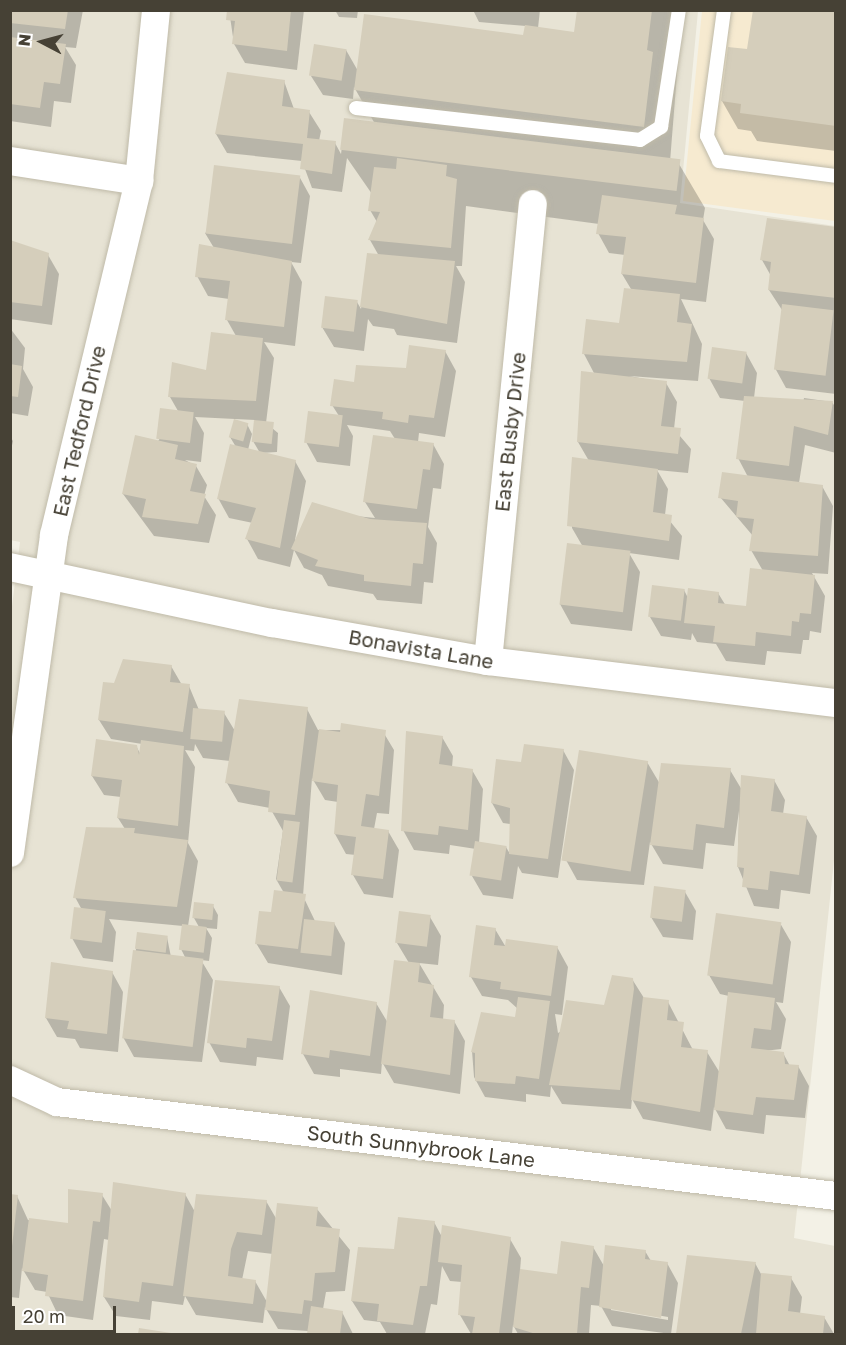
<!DOCTYPE html>
<style>
body{margin:0}
#map{position:relative;width:846px;height:1345px;overflow:hidden;background:#f3f1e6;font-family:"Golos Text",sans-serif}
div>[style]{position:absolute}
.residential>*{inset:0;background:#e7e3d4}
.commercial>*{inset:0;background:#f6ead0}
.shadow>*{inset:0;background:#0003}
.building>*{inset:0;background:#d5cebb;transform-origin:0 0}
.roads{filter:drop-shadow(0 0 2px #bfbaa8) drop-shadow(0 0 2px #bfbaa8)}
.lane>*{height:14px;margin:-7px;padding:0 7px;transform-origin:7px;border-radius:7px;background:#fff}
.street>*{height:28px;margin:-14px;padding:0 14px;transform-origin:14px;border-radius:14px;background:#fff}
span{translate:-50% -50%;white-space:nowrap;text-align:center;line-height:1.15;-webkit-text-stroke:6px #fff;paint-order:stroke}
.street-label{font-size:20px;color:#464135}
.frame{position:absolute;inset:0;border:12px solid #464135;pointer-events:none}
.north{position:absolute;left:12px;top:12px;width:60px;height:60px;-webkit-text-stroke:4px #fff;paint-order:stroke;rotate:276deg;font-size:16px;font-weight:700;line-height:24px;text-align:center;color:#464135}
.north::after{content:'';display:block;margin:auto;width:21px;height:27px;background:#464135;clip-path:polygon(50% 0,100% 100%,50% 72%,0 100%)}
.scale{position:absolute;left:12px;top:1306px;width:104px;height:27px;box-sizing:border-box;border:3px solid #464135;border-top:0;padding-left:8px;font-size:18px;line-height:21px;white-space:nowrap;color:#464135;-webkit-text-stroke:4px #fff;paint-order:stroke}
</style>
<div id="map">
<div class="residential">
<i style="clip-path:polygon(10px 11px,698px 11px,680px 203px,835px 226px,836px 842px,794px 1238px,835px 1246px,835px 1334px,11px 1334px,10px 622px,20px 542px,10px 540px)"></i>
</div>
<div class="commercial">
<i style="clip-path:polygon(702px 11px,835px 11px,835px 221px,683px 201px)"></i>
</div>
<div class="shadow">
<i style="clip-path:polygon(10px 10px,83px 10px,76px 48px,65px 47px,76px 65px,71px 103px,54px 101px,51px 127px,10px 121px)"></i>
<i style="clip-path:polygon(229px 10px,304px 10px,297px 70px,245px 63px,234px 44px)"></i>
<i style="clip-path:polygon(335px 10px,358px 10px,357px 18px,339px 17px)"></i>
<i style="clip-path:polygon(473px 10px,540px 10px,538px 28px,576px 33px,579px 10px,682px 10px,670px 162px,679px 164px,705px 208px,703px 220px,714px 239px,706px 302px,681px 299px,702px 344px,698px 381px,629px 376px,666px 383px,677px 402px,674px 429px,691px 449px,688px 473px,657px 470px,668px 489px,665px 515px,682px 536px,679px 560px,629px 553px,640px 572px,632px 631px,571px 624px,560px 604px,583px 547px,572px 528px,573px 459px,589px 461px,578px 442px,595px 375px,584px 354px,620px 325px,631px 289px,622px 274px,625px 255px,609px 253px,598px 233px,599px 224px,466px 206px,462px 266px,456px 266px,465px 282px,457px 343px,397px 335px,394px 329px,373px 326px,368px 319px,364px 351px,334px 347px,322px 327px,357px 302px,361px 309px,368px 255px,379px 256px,370px 240px,377px 222px,370px 210px,372px 194px,347px 158px,342px 192px,312px 188px,302px 161px,227px 153px,216px 134px,228px 74px,284px 81px,294px 109px,309px 112px,321px 131px,319px 141px,335px 143px,341px 154px,345px 120px,375px 124px,354px 87px,353px 99px,323px 95px,311px 76px,346px 50px,358px 71px,524px 37px,526px 26px,479px 22px)"></i>
<i style="clip-path:polygon(836px 10px,836px 151px,757px 141px,751px 131px,738px 129px,722px 101px,749px 51px)"></i>
<i style="clip-path:polygon(299px 176px,310px 196px,301px 263px,291px 262px,302px 282px,295px 346px,264px 342px,274px 358px,266px 423px,278px 433px,277px 452px,260px 453px,295px 461px,306px 481px,295px 540px,336px 514px,375px 518px,365px 502px,395px 439px,390px 431px,347px 425px,353px 436px,350px 466px,317px 462px,306px 442px,339px 416px,332px 405px,355px 383px,407px 369px,445px 351px,456px 371px,445px 437px,419px 433px,418px 442px,433px 444px,444px 464px,441px 489px,433px 488px,428px 527px,437px 543px,433px 583px,424px 582px,422px 604px,377px 600px,373px 594px,328px 586px,322px 575px,304px 568px,294px 550px,290px 567px,258px 559px,247px 539px,253px 523px,229px 518px,218px 498px,236px 447px,230px 437px,247px 424px,252px 434px,248px 450px,260px 453px,253px 441px,255px 420px,195px 417px,204px 433px,201px 462px,185px 460px,196px 466px,207px 485px,204px 496px,216px 515px,209px 543px,154px 536px,123px 494px,178px 411px,170px 397px,207px 372px,236px 336px,227px 320px,229px 299px,208px 296px,197px 276px,214px 248px,205px 233px)"></i>
<i style="clip-path:polygon(836px 229px,836px 394px,786px 388px,775px 368px,782px 310px,769px 290px,771px 276px,762px 260px)"></i>
<i style="clip-path:polygon(10px 242px,48px 255px,59px 274px,52px 325px,10px 319px)"></i>
<i style="clip-path:polygon(10px 328px,25px 348px,23px 369px,33px 387px,28px 416px,10px 413px)"></i>
<i style="clip-path:polygon(746px 353px,757px 373px,754px 398px,803px 403px,804px 398px,832px 402px,836px 408px,836px 453px,805px 445px,799px 483px,822px 486px,833px 506px,828px 574px,812px 573px,825px 596px,821px 633px,810px 631px,809px 640px,803px 640px,801px 654px,767px 651px,765px 665px,726px 661px,716px 644px,697px 642px,692px 633px,691px 640px,661px 636px,650px 617px,684px 590px,688px 598px,718px 593px,726px 606px,748px 608px,763px 571px,751px 550px,753px 536px,720px 497px,748px 477px,738px 458px,745px 401px,720px 398px,709px 378px)"></i>
<i style="clip-path:polygon(10px 436px,13px 441px,10px 455px)"></i>
<i style="clip-path:polygon(171px 666px,182px 685px,189px 686px,199px 710px,224px 713px,235px 731px,307px 709px,318px 730px,382px 730px,394px 750px,389px 814px,377px 813px,374px 829px,388px 831px,399px 850px,393px 898px,364px 894px,353px 875px,356px 855px,346px 854px,335px 834px,338px 802px,325px 800px,312px 778px,303px 896px,315px 921px,334px 923px,345px 943px,342px 975px,268px 963px,256px 943px,284px 893px,276px 879px,283px 831px,270px 808px,238px 802px,227px 783px,230px 761px,203px 758px,195px 744px,194px 751px,185px 750px,195px 767px,188px 843px,198px 861px,188px 926px,199px 927px,194px 918px,213px 906px,218px 915px,217px 929px,206px 928px,212px 938px,209px 961px,201px 960px,213px 980px,202px 1062px,134px 1057px,123px 1037px,136px 949px,167px 937px,171px 957px,186px 959px,181px 949px,183px 926px,109px 919px,116px 932px,113px 962px,83px 958px,72px 938px,82px 910px,75px 897px,125px 829px,118px 818px,121px 797px,104px 795px,92px 776px,136px 746px,141px 755px,142px 744px,111px 739px,99px 720px,115px 684px)"></i>
<i style="clip-path:polygon(442px 737px,453px 756px,452px 767px,472px 770px,483px 789px,479px 843px,506px 847px,510px 854px,511px 824px,503px 823px,492px 803px,523px 763px,563px 750px,574px 770px,558px 878px,522px 873px,518px 866px,513px 899px,483px 895px,472px 876px,476px 849px,450px 845px,449px 854px,414px 850px,403px 830px)"></i>
<i style="clip-path:polygon(647px 762px,660px 784px,730px 770px,742px 790px,774px 780px,785px 800px,783px 814px,806px 817px,817px 836px,810px 894px,781px 890px,779px 909px,754px 906px,738px 867px,739px 811px,734px 846px,706px 843px,703px 869px,663px 864px,650px 842px,644px 885px,577px 880px,566px 860px)"></i>
<i style="clip-path:polygon(685px 892px,696px 911px,693px 940px,663px 937px,651px 917px)"></i>
<i style="clip-path:polygon(430px 917px,441px 936px,438px 965px,419px 963px,444px 1005px,443px 1020px,454px 1021px,465px 1041px,460px 1094px,394px 1083px,382px 1062px,381px 1074px,340px 1069px,340px 1077px,314px 1074px,303px 1054px,376px 1003px,388px 1023px,409px 963px,397px 943px)"></i>
<i style="clip-path:polygon(780px 923px,791px 942px,783px 1003px,776px 1002px,786px 1019px,781px 1049px,764px 1051px,783px 1053px,790px 1066px,798px 1066px,809px 1086px,805px 1118px,766px 1115px,764px 1134px,726px 1129px,714px 1107px,711px 1131px,643px 1119px,632px 1099px,631px 1109px,562px 1104px,551px 1086px,550px 1097px,526px 1094px,526px 1102px,485px 1097px,474px 1077px,472px 1051px,517px 1019px,518px 1009px,508px 1000px,482px 996px,471px 977px,495px 929px,507px 949px,557px 947px,568px 967px,562px 1015px,555px 1014px,558px 1033px,606px 1007px,632px 979px,644px 998px,668px 1002px,693px 1050px,707px 1052px,720px 1073px,729px 996px,720px 994px,709px 975px)"></i>
<i style="clip-path:polygon(112px 972px,123px 992px,118px 1052px,80px 1048px,75px 1039px,57px 1037px,46px 1018px)"></i>
<i style="clip-path:polygon(279px 987px,290px 1006px,283px 1060px,257px 1057px,256px 1066px,220px 1062px,209px 1042px)"></i>
<i style="clip-path:polygon(evenodd,185px 1194px,195px 1212px,266px 1201px,277px 1220px,317px 1209px,350px 1250px,345px 1291px,326px 1292px,323px 1309px,342px 1312px,353px 1334px,278px 1329px,265px 1307px,263px 1323px,196px 1315px,185px 1296px,183px 1305px,152px 1301px,150px 1320px,116px 1316px,104px 1297px,109px 1240px,104px 1239px,93px 1320px,58px 1315px,47px 1292px,35px 1290px,22px 1268px,19px 1298px,10px 1297px,10px 1195px,17px 1196px,28px 1220px,70px 1225px,102px 1195px,112px 1211px,185px 1194px,248px 1251px,273px 1254px,267px 1302px,255px 1281px,242px 1280px,248px 1251px)"></i>
<i style="clip-path:polygon(evenodd,434px 1222px,442px 1237px,510px 1239px,521px 1258px,520px 1271px,558px 1275px,593px 1247px,604px 1266px,645px 1251px,651px 1261px,667px 1263px,678px 1283px,671px 1334px,612px 1326px,601px 1306px,591px 1305px,589px 1334px,518px 1334px,513px 1325px,512px 1334px,471px 1334px,460px 1315px,462px 1282px,450px 1281px,442px 1266px,437px 1305px,431px 1304px,425px 1334px,387px 1334px,380px 1322px,364px 1320px,352px 1301px,396px 1250px,434px 1222px,611px 1307px,668px 1317px,668px 1320px,611px 1310px,611px 1307px)"></i>
<i style="clip-path:polygon(689px 1257px,755px 1263px,761px 1274px,791px 1278px,802px 1297px,800px 1314px,824px 1317px,834px 1334px,678px 1334px)"></i>
</div>
<div class="building">
<i style="clip-path:polygon(10px 10px,68px 10px,65px 29px,10px 23px)"></i>
<i style="clip-path:polygon(227px 10px,291px 10px,287px 51px,232px 44px,235px 21px,226px 20px)"></i>
<i style="clip-path:polygon(577px 10px,652px 10px,647px 50px,653px 52px,644px 127px,354px 90px,364px 14px,523px 35px,525px 25px,574px 32px)"></i>
<i style="clip-path:polygon(753px 10px,836px 10px,836px 126px,740px 113px,741px 104px,721px 101px,728px 47px,747px 49px)"></i>
<i style="clip-path:polygon(10px 37px,66px 44px,60px 84px,44px 82px,40px 108px,10px 104px)"></i>
<i style="left:314px;top:44px;width:33px;height:32px;rotate:9deg"></i>
<i style="clip-path:polygon(227px 72px,285px 80px,282px 106px,310px 110px,307px 138px,336px 141px,332px 174px,300px 169px,303px 144px,215px 134px)"></i>
<i style="left:344px;top:118px;width:339px;height:32px;rotate:7deg"></i>
<i style="clip-path:polygon(397px 158px,447px 165px,446px 176px,457px 179px,451px 248px,368px 240px,380px 212px,368px 211px,374px 167px,396px 169px)"></i>
<i style="left:214px;top:165px;width:87px;height:69px;rotate:7deg"></i>
<i style="clip-path:polygon(602px 195px,677px 205px,675px 214px,704px 218px,696px 283px,621px 274px,626px 237px,596px 234px)"></i>
<i style="clip-path:polygon(767px 218px,836px 227px,836px 298px,768px 290px,771px 262px,760px 260px)"></i>
<i style="clip-path:polygon(10px 240px,49px 253px,42px 306px,10px 302px)"></i>
<i style="clip-path:polygon(199px 244px,292px 261px,284px 327px,225px 320px,230px 281px,195px 277px)"></i>
<i style="clip-path:polygon(367px 253px,455px 261px,447px 324px,360px 307px)"></i>
<i style="clip-path:polygon(624px 288px,680px 294px,677px 322px,692px 324px,687px 362px,582px 354px,586px 319px,619px 323px)"></i>
<i style="left:325px;top:296px;width:33px;height:32px;rotate:7deg"></i>
<i style="left:782px;top:304px;width:52px;height:66px;rotate:7deg"></i>
<i style="clip-path:polygon(211px 332px,263px 338px,256px 401px,168px 397px,172px 362px,206px 370px)"></i>
<i style="clip-path:polygon(409px 345px,446px 350px,434px 418px,409px 415px,408px 423px,382px 419px,383px 412px,330px 406px,334px 379px,354px 382px,356px 365px,406px 368px)"></i>
<i style="left:712px;top:347px;width:35px;height:32px;rotate:8deg"></i>
<i style="clip-path:polygon(10px 364px,22px 366px,18px 397px,10px 396px)"></i>
<i style="clip-path:polygon(581px 371px,667px 381px,661px 426px,681px 428px,678px 454px,577px 442px)"></i>
<i style="clip-path:polygon(744px 396px,833px 401px,828px 435px,794px 426px,789px 466px,736px 459px)"></i>
<i style="left:160px;top:408px;width:34px;height:31px;rotate:7deg"></i>
<i style="left:308px;top:411px;width:35px;height:32px;rotate:7deg"></i>
<i style="left:234px;top:419px;width:15px;height:19px;rotate:16deg"></i>
<i style="left:254px;top:420px;width:20px;height:22px;rotate:6deg"></i>
<i style="clip-path:polygon(135px 435px,178px 445px,175px 459px,197px 464px,190px 491px,206px 494px,198px 524px,142px 517px,146px 499px,122px 494px)"></i>
<i style="clip-path:polygon(373px 435px,434px 443px,430px 470px,423px 469px,417px 509px,363px 502px)"></i>
<i style="clip-path:polygon(230px 444px,296px 460px,280px 548px,245px 539px,256px 508px,217px 499px)"></i>
<i style="clip-path:polygon(572px 457px,658px 469px,653px 512px,672px 515px,669px 541px,567px 526px)"></i>
<i style="clip-path:polygon(722px 472px,823px 485px,818px 556px,749px 551px,754px 519px,736px 517px,738px 501px,718px 498px)"></i>
<i style="clip-path:polygon(312px 502px,370px 519px,427px 523px,423px 564px,413px 563px,411px 586px,364px 581px,364px 575px,315px 566px,318px 560px,291px 549px)"></i>
<i style="left:567px;top:543px;width:64px;height:62px;rotate:7deg"></i>
<i style="clip-path:polygon(750px 568px,815px 575px,811px 614px,800px 613px,799px 622px,792px 621px,791px 636px,756px 632px,755px 646px,713px 642px,715px 626px,684px 623px,688px 588px,719px 592px,718px 603px,746px 606px)"></i>
<i style="left:652px;top:585px;width:33px;height:32px;rotate:7deg"></i>
<i style="clip-path:polygon(123px 659px,172px 665px,170px 682px,190px 684px,183px 732px,98px 720px,103px 682px,114px 683px)"></i>
<i style="clip-path:polygon(239px 699px,308px 707px,295px 815px,268px 812px,270px 791px,225px 783px)"></i>
<i style="left:193px;top:708px;width:32px;height:31px;rotate:5deg"></i>
<i style="clip-path:polygon(341px 723px,386px 730px,379px 796px,366px 794px,361px 826px,389px 830px,383px 879px,351px 875px,356px 837px,334px 834px,338px 785px,312px 781px,319px 729px,340px 732px)"></i>
<i style="clip-path:polygon(406px 731px,443px 736px,439px 764px,473px 769px,468px 830px,439px 826px,438px 835px,401px 831px)"></i>
<i style="clip-path:polygon(96px 739px,137px 745px,139px 755px,141px 740px,184px 746px,178px 826px,117px 818px,122px 780px,91px 776px)"></i>
<i style="clip-path:polygon(524px 744px,564px 749px,548px 859px,509px 854px,510px 808px,491px 803px,496px 759px,521px 762px)"></i>
<i style="left:579px;top:750px;width:70px;height:112px;rotate:9deg"></i>
<i style="clip-path:polygon(661px 763px,731px 768px,724px 828px,696px 824px,693px 850px,650px 845px)"></i>
<i style="clip-path:polygon(741px 775px,775px 779px,771px 811px,807px 816px,799px 875px,770px 871px,768px 890px,742px 887px,744px 868px,737px 867px)"></i>
<i style="left:284px;top:820px;width:16px;height:61px;rotate:7deg"></i>
<i style="clip-path:polygon(86px 827px,135px 828px,134px 833px,188px 840px,177px 907px,73px 898px)"></i>
<i style="left:475px;top:841px;width:32px;height:35px;rotate:9deg"></i>
<i style="left:654px;top:886px;width:32px;height:32px;rotate:7deg"></i>
<i style="clip-path:polygon(274px 890px,306px 894px,298px 949px,255px 944px,259px 911px,271px 912px)"></i>
<i style="left:194px;top:902px;width:20px;height:16px;rotate:6deg"></i>
<i style="left:74px;top:907px;width:32px;height:32px;rotate:7deg"></i>
<i style="left:399px;top:911px;width:32px;height:32px;rotate:7deg"></i>
<i style="left:716px;top:913px;width:66px;height:63px;rotate:8deg"></i>
<i style="left:304px;top:919px;width:31px;height:34px;rotate:6deg"></i>
<i style="left:182px;top:924px;width:25px;height:26px;rotate:7deg"></i>
<i style="clip-path:polygon(476px 925px,496px 928px,494px 945px,505px 946px,506px 939px,558px 946px,551px 996px,500px 989px,501px 982px,469px 977px)"></i>
<i style="left:137px;top:932px;width:31px;height:17px;rotate:7deg"></i>
<i style="left:133px;top:950px;width:71px;height:89px;rotate:7deg"></i>
<i style="clip-path:polygon(394px 960px,420px 963px,418px 982px,434px 985px,430px 1017px,455px 1020px,450px 1075px,381px 1064px)"></i>
<i style="clip-path:polygon(51px 962px,113px 971px,107px 1034px,67px 1029px,69px 1021px,45px 1018px)"></i>
<i style="clip-path:polygon(612px 975px,633px 978px,634px 989px,620px 1090px,549px 1085px,566px 1000px,604px 1005px)"></i>
<i style="clip-path:polygon(215px 980px,280px 986px,272px 1041px,247px 1038px,246px 1048px,207px 1043px)"></i>
<i style="clip-path:polygon(310px 990px,377px 1002px,370px 1056px,330px 1050px,329px 1058px,301px 1054px)"></i>
<i style="clip-path:polygon(728px 992px,775px 998px,771px 1030px,754px 1028px,751px 1048px,784px 1052px,785px 1064px,799px 1065px,794px 1100px,756px 1097px,753px 1115px,714px 1110px)"></i>
<i style="clip-path:polygon(518px 997px,550px 1001px,539px 1079px,516px 1076px,515px 1084px,475px 1081px,475px 1053px,471px 1052px,481px 1012px,515px 1017px)"></i>
<i style="clip-path:polygon(643px 997px,669px 1000px,667px 1020px,684px 1022px,681px 1047px,708px 1050px,700px 1112px,631px 1100px)"></i>
<i style="clip-path:polygon(113px 1182px,186px 1193px,173px 1286px,142px 1282px,139px 1302px,103px 1297px)"></i>
<i style="clip-path:polygon(68px 1189px,103px 1193px,100px 1222px,93px 1221px,83px 1301px,45px 1296px,48px 1275px,22px 1271px,29px 1218px,68px 1223px)"></i>
<i style="clip-path:polygon(10px 1194px,18px 1195px,12px 1246px,10px 1246px)"></i>
<i style="clip-path:polygon(196px 1194px,267px 1200px,262px 1235px,237px 1232px,231px 1249px,228px 1276px,256px 1280px,253px 1304px,183px 1296px)"></i>
<i style="clip-path:polygon(277px 1203px,318px 1207px,316px 1226px,340px 1229px,335px 1272px,315px 1273px,312px 1301px,304px 1300px,302px 1314px,265px 1310px)"></i>
<i style="clip-path:polygon(398px 1217px,435px 1221px,427px 1286px,420px 1286px,413px 1325px,377px 1321px,379px 1304px,351px 1301px,358px 1247px,394px 1249px)"></i>
<i style="clip-path:polygon(442px 1225px,511px 1237px,499px 1334px,472px 1334px,475px 1317px,458px 1315px,462px 1265px,438px 1262px)"></i>
<i style="clip-path:polygon(561px 1241px,594px 1246px,589px 1288px,581px 1287px,577px 1334px,536px 1334px,513px 1327px,520px 1269px,557px 1274px)"></i>
<i style="clip-path:polygon(605px 1245px,646px 1250px,645px 1259px,668px 1262px,661px 1318px,599px 1307px)"></i>
<i style="clip-path:polygon(687px 1255px,756px 1262px,741px 1334px,676px 1334px)"></i>
<i style="clip-path:polygon(761px 1273px,792px 1276px,788px 1311px,825px 1316px,823px 1334px,756px 1334px)"></i>
<i style="clip-path:polygon(311px 1306px,343px 1311px,340px 1334px,307px 1334px)"></i>
<i style="clip-path:polygon(139px 1328px,171px 1333px,171px 1334px,138px 1334px)"></i>
</div>
<div class="roads">
<div class="lane">
<i style="left:724px;top:10px;width:127px;rotate:97.7deg"></i>
<i style="left:707px;top:136px;width:28px;rotate:64deg"></i>
<i style="left:719px;top:161px;width:118px;rotate:7.3deg"></i>
<i style="left:356px;top:108px;width:286px;rotate:6.4deg"></i>
<i style="left:640px;top:140px;width:25px;rotate:-32deg"></i>
<i style="left:661px;top:127px;width:118px;rotate:-81.3deg"></i>
</div>
<div class="street">
<i style="left:10px;top:161px;width:131px;rotate:8.8deg"></i>
<i style="left:10px;top:567px;width:268px;rotate:12.1deg"></i>
<i style="left:272px;top:623px;width:219px;rotate:10deg"></i>
<i style="left:488px;top:661px;width:351px;rotate:6.9deg"></i>
<i style="left:488px;top:661px;width:459px;rotate:-84.4deg"></i>
<i style="left:10px;top:853px;width:321px;rotate:-82.1deg"></i>
<i style="left:54px;top:535px;width:364px;rotate:-76.5deg"></i>
<i style="left:139px;top:181px;width:172px;rotate:-84.3deg"></i>
<i style="left:10px;top:1080px;width:52px;rotate:25.1deg"></i>
<i style="left:57px;top:1102px;width:785px;rotate:6.88deg"></i>
</div>
</div>
<div class="street-label">
<span style="left:79px;top:431px;rotate:-77deg">East Tedford Drive</span>
<span style="left:510px;top:432px;rotate:-84deg">East Busby Drive</span>
<span style="left:421px;top:649px;rotate:10deg">Bonavista Lane</span>
<span style="left:421px;top:1146px;rotate:7deg">South Sunnybrook Lane</span>
</div>
<div class="frame"></div>
<div class="north">N</div>
<div class="scale">20 m</div>
</div>
